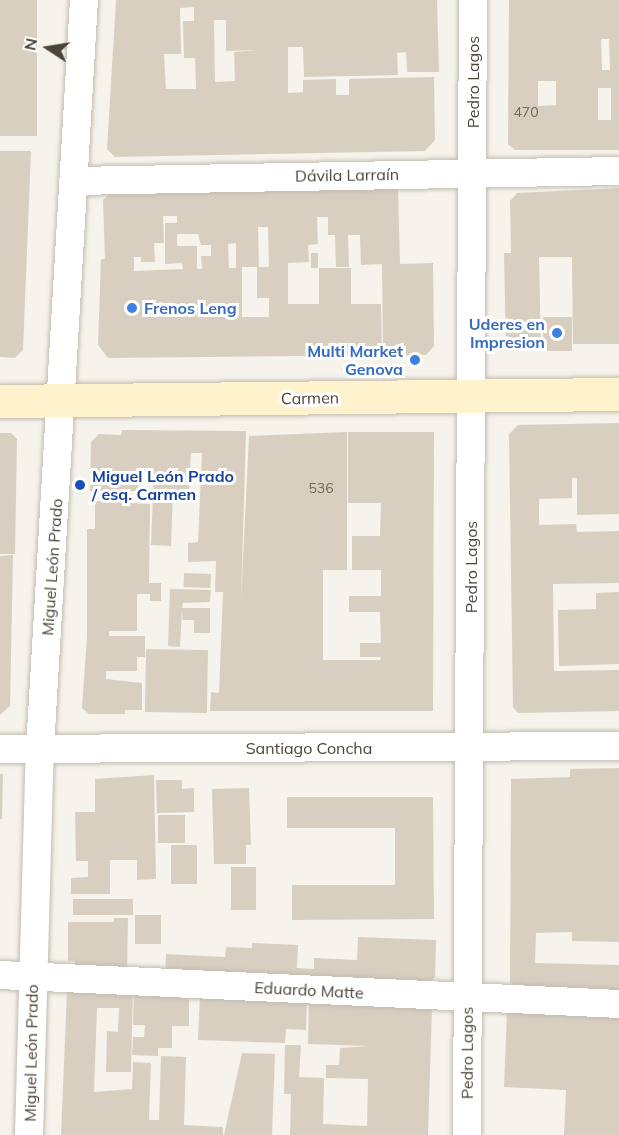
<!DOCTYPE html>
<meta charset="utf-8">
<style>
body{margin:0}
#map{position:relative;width:619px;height:1135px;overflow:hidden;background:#f6f3ec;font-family:Mulish,sans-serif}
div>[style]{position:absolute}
.building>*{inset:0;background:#d8cfc1;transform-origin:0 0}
.roads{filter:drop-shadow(0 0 2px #c2bbae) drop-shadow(0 0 2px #c2bbae)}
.minor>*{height:28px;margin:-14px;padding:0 14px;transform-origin:14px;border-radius:14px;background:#fff}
.secondary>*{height:33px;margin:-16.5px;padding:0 16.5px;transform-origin:16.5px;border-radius:16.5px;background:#fff3cd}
.dots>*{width:16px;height:16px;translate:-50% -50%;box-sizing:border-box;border:3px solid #fff;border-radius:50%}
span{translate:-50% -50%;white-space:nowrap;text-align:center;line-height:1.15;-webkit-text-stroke:6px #fff;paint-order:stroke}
.number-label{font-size:14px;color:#6e675b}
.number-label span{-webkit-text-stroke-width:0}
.street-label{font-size:16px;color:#4b4439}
.shop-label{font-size:16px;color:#366cbe;font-weight:700}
.left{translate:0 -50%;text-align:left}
.right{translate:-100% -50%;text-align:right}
.transit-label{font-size:16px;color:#164399;font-weight:700}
.north{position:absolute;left:18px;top:18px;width:60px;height:60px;-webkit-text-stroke:4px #fff;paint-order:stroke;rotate:282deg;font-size:16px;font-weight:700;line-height:24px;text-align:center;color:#4b4439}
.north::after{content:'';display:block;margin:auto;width:21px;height:27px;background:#4b4439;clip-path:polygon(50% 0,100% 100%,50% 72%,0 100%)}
</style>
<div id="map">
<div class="building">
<i style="left:0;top:0;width:37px;height:136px"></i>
<i style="clip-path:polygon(evenodd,116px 0,437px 0,439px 72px,407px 72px,406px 52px,397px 53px,398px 75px,304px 77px,303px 47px,288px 47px,288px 93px,303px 92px,303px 80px,336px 79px,336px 95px,349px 95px,349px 79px,434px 77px,435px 140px,425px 151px,115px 157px,107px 149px,116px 0,194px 7px,194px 21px,183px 21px,184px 58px,195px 58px,196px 89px,166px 89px,164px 54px,181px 54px,180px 8px,194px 7px,116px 0,214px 20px,226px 20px,226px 51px,258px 50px,234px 52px,235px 81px,215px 82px,214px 20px)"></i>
<i style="clip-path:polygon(evenodd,509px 0,619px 0,619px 150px,515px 150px,508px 144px,509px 0,601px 39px,609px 39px,610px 70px,602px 70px,601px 39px,509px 0,538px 81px,556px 81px,556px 105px,538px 106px,538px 81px,509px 0,598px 88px,611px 88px,611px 120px,598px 120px,598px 88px)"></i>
<i style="clip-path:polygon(0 151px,31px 151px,23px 350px,15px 358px,0 357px)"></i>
<i style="clip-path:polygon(evenodd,398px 188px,400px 264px,433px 263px,434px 346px,426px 355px,383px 356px,382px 264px,361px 265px,360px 235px,348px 235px,349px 267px,336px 267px,335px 235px,328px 235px,328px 217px,317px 217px,318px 244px,308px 245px,309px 262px,288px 263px,288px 304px,319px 304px,319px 268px,351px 268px,351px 304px,381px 304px,382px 355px,108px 358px,98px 345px,101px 259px,105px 259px,103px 200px,110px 193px,398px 188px,163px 216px,177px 216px,177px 223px,165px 223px,165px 264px,182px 263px,183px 269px,134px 271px,134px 257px,141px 257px,141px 262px,155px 262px,154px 243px,164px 243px,163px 216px,398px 188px,258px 227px,268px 227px,269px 267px,259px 267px,258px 227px,398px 188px,177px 234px,198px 234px,201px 245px,211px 245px,211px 256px,201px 256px,202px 269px,197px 269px,197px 246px,177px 246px,177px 234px,398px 188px,236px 243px,236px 268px,229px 268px,228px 244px,236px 243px,398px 188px,242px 267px,257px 267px,257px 298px,269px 298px,269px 317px,242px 317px,242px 267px)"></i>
<i style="clip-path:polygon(619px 188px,619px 344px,573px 344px,572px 257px,539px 257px,541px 350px,506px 351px,504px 253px,511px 253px,510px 201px,517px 193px)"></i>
<i style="left:311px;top:253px;width:7px;height:15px"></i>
<i style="left:543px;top:317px;width:29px;height:34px"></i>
<i style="clip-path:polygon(619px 423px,619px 514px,577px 515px,577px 478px,572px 478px,572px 498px,539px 499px,539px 525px,576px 524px,577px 532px,619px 531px,619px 583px,553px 584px,554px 671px,619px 670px,619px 711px,518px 713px,513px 707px,509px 434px,518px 425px)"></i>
<i style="clip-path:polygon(122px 430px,246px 431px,241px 601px,249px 436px,347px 432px,347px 570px,323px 570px,323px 660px,380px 660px,381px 657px,360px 657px,360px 643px,381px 643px,380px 612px,349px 612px,349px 596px,381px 596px,381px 570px,352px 570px,352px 536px,380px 536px,381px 503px,348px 503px,348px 432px,434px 432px,433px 711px,210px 711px,211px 692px,219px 693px,223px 592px,215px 592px,216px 561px,188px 562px,188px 543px,198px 542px,202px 453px,191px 453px,189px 493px,173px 493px,171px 546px,151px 545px,154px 470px,139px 470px,138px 491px,90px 491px,91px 442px,99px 434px,121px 435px)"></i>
<i style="clip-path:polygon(0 433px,11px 433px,17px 439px,15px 554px,0 554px)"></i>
<i style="clip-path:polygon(95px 501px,150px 504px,149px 583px,161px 583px,161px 601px,150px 601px,150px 594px,137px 594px,137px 631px,109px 631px,109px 636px,145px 636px,145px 657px,137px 657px,137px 671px,106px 671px,106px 679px,142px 683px,142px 710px,125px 710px,125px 714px,89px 714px,82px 708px,87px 636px,87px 529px,95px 529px)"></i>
<i style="clip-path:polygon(13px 555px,10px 706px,0 715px,0 556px)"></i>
<i style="left:184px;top:573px;width:27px;height:14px;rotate:2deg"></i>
<i style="clip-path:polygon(170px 589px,211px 590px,210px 602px,183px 603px,182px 608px,210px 608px,210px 633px,194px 633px,194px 620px,183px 620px,182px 611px,180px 647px,168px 646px)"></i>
<i style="clip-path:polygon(619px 592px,619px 664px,559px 666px,558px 610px,596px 609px,596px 593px)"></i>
<i style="left:146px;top:649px;width:62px;height:63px;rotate:1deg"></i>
<i style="clip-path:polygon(619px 768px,619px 942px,572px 941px,572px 932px,536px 933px,535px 963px,619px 965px,619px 992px,516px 989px,510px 982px,511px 779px,570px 777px,570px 769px)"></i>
<i style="clip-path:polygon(0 774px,3px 774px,2px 819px,0 819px)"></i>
<i style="clip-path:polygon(154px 775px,156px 879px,137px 880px,137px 860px,110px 860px,110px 894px,71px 894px,71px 878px,88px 877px,88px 861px,76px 861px,75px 812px,95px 812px,95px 779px)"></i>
<i style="clip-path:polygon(156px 780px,182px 780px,182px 789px,194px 788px,194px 812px,157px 813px)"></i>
<i style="clip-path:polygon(249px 788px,251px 845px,246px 845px,246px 864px,214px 864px,212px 789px)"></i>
<i style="clip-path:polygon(287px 797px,433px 797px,434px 919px,292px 920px,292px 885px,395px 885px,395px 828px,287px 828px)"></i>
<i style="left:185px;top:815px;width:28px;height:27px;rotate:90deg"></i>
<i style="left:171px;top:845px;width:26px;height:39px"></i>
<i style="left:231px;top:867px;width:25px;height:43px"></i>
<i style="left:73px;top:899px;width:60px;height:16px"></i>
<i style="left:135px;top:915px;width:26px;height:29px"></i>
<i style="clip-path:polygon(114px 918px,128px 918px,127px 974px,74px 973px,75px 961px,68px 961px,68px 922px,114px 922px)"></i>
<i style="clip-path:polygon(358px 937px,436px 940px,435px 977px,427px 985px,165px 975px,166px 954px,225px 957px,226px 947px,252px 948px,252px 943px,298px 945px,297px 968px,314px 969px,314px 958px,357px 960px)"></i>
<i style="clip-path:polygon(133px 988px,131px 1072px,106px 1072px,107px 1031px,118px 1032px,119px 1008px,97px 1008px,94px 1092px,132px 1089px,133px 1062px,151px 1063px,149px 1120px,159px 1120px,161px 1056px,186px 1057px,184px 1125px,223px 1127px,223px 1135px,61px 1135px,67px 991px)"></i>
<i style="clip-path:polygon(134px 989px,189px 990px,189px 1026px,172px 1026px,172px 1048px,158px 1048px,158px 1056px,132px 1055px,133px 1037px,144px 1037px,145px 1025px,133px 1025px)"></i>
<i style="clip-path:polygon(200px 992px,307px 997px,306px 1030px,286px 1029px,285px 1043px,198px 1040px)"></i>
<i style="clip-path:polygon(309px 999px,432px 1008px,428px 1135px,290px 1135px,291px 1094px,284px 1094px,285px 1045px,301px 1045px,299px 1077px,324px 1078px,323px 1124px,367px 1126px,368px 1079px,326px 1078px,326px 1065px,339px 1065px,340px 1048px,369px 1046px,308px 1044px)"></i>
<i style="clip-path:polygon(507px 1012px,619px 1016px,619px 1135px,564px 1135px,566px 1090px,504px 1087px)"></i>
<i style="clip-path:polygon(242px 1053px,275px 1054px,272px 1135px,224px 1135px)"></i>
</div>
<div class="roads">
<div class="minor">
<i style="left:74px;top:181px;width:545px;rotate:-1.05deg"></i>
<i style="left:0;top:749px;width:619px;rotate:-0.28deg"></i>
<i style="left:0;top:975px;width:620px;rotate:2.68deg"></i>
<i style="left:29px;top:1135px;width:386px;rotate:-88.4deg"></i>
<i style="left:40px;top:749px;width:750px;rotate:-86.64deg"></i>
<i style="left:467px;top:1135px;width:1135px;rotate:-89.7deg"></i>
</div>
<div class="secondary">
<i style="left:0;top:401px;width:619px;rotate:-0.65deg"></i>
</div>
</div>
<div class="dots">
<i style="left:132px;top:308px;background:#3f7fe0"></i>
<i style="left:557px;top:333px;background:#3f7fe0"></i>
<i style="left:415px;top:360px;background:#3f7fe0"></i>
<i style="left:80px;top:485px;background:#1a4fb4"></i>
</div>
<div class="number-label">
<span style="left:526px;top:112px">470</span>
<span style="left:321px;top:488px">536</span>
</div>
<div class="street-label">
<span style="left:473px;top:82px;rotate:-90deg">Pedro Lagos</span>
<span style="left:347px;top:175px;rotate:-1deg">Dávila Larraín</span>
<span style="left:310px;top:398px;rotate:-1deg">Carmen</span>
<span style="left:52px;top:567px;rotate:-86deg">Miguel León Prado</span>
<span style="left:471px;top:567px;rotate:-90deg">Pedro Lagos</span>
<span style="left:309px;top:748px">Santiago Concha</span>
<span style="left:309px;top:990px;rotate:3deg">Eduardo Matte</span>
<span style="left:31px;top:1053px;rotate:-89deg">Miguel León Prado</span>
<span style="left:467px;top:1053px;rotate:-90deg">Pedro Lagos</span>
</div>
<div class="shop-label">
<span class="left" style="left:144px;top:308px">Frenos Leng</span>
<span class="right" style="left:545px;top:333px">Uderes en<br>Impresion</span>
<span class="right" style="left:403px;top:360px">Multi Market<br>Genova</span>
</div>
<div class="transit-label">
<span class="left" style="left:92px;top:485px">Miguel León Prado<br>/ esq. Carmen</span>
</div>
<div class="north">N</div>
</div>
